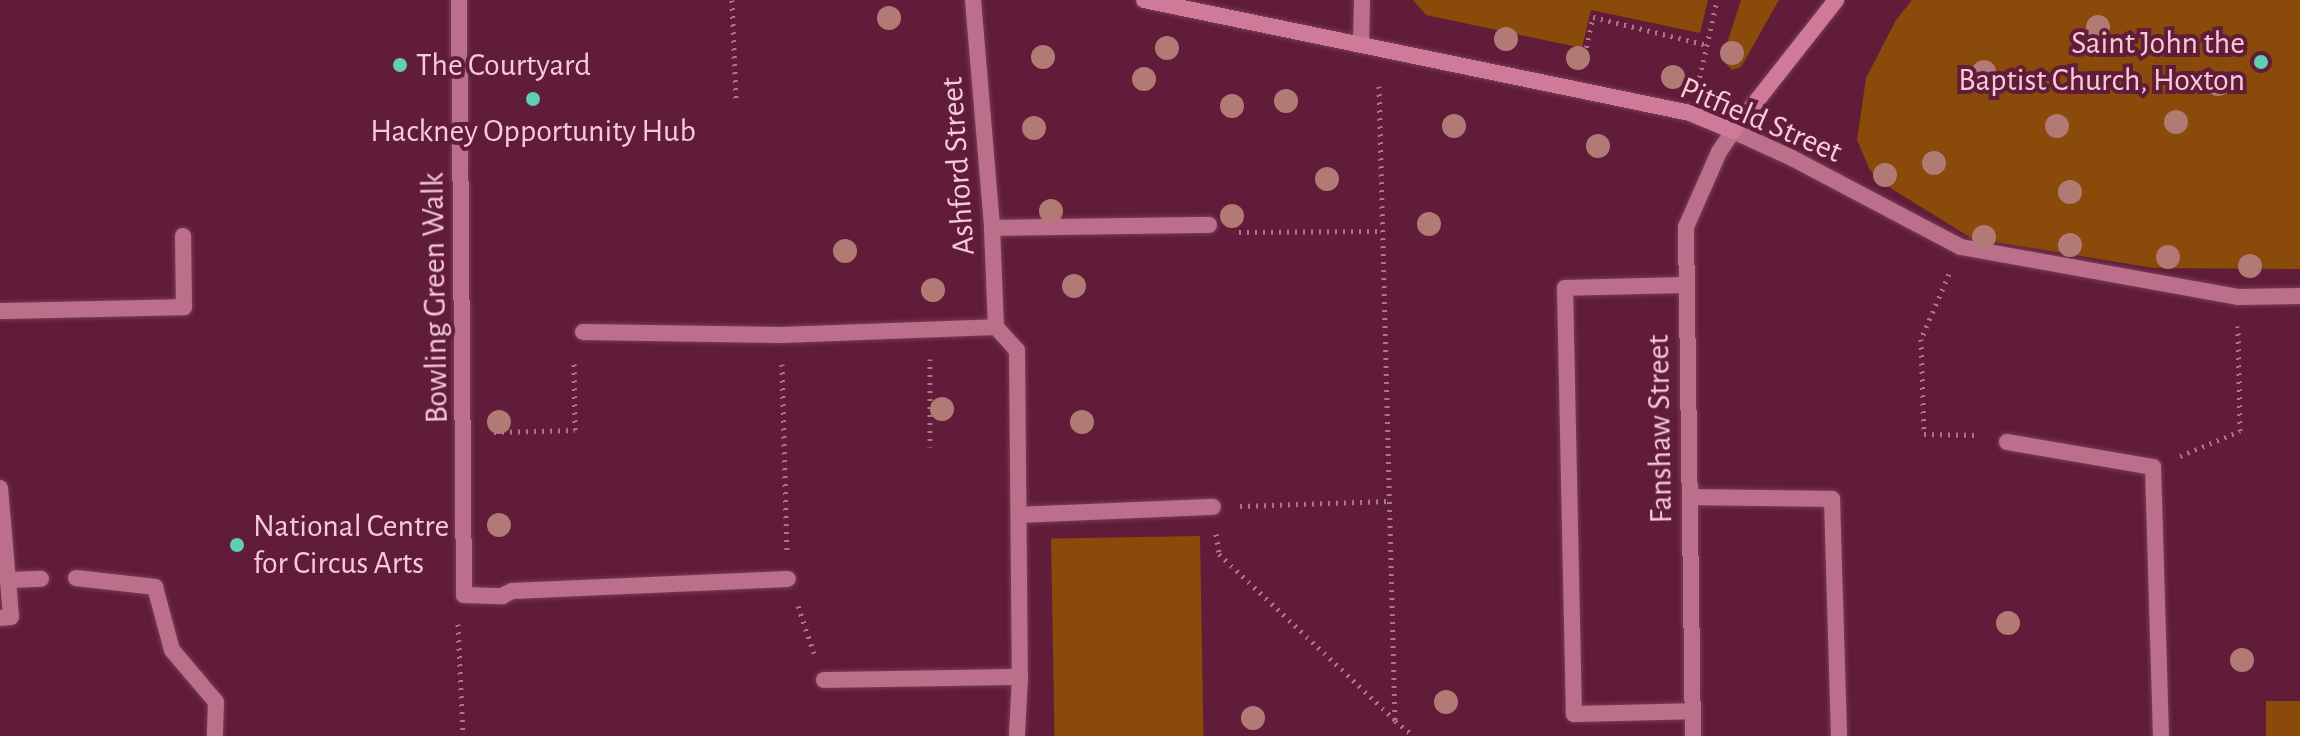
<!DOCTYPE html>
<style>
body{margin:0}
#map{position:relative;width:2300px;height:736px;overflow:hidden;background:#601c39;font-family:"Alegreya Sans",sans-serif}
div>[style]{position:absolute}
.green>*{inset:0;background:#894a0a;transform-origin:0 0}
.path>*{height:5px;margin-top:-2.5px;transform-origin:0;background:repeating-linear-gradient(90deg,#ac7589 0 2px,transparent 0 8px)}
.roads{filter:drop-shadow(0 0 2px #783d57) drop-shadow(0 0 2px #783d57)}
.lane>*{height:16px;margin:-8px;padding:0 8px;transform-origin:8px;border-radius:8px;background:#bc6f8a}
.street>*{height:16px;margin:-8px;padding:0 8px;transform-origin:8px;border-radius:8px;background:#bc6f8a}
.secondary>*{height:16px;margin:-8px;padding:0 8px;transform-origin:8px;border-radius:8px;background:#cf7a98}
.trees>*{width:24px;height:24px;margin:-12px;border-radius:50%;background:#b27a74}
.dots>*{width:22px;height:22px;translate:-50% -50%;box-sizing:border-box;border:4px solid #601c39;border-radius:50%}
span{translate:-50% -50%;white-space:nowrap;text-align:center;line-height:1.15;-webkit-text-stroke:8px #601c39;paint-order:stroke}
.poi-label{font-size:32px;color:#f6cbd8}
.right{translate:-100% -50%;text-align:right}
.left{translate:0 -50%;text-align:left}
.street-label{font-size:32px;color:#f6cbd8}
</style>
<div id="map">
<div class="green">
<i style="clip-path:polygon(1413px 0,1708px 0,1700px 33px,1591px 10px,1582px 48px,1426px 15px)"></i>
<i style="clip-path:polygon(1741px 0,1779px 0,1741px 67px,1732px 70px,1722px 59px)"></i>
<i style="clip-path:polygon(1912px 0,2300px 0,2300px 269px,2153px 268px,1971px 238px,1892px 189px,1870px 170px,1857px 140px,1866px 78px,1896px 20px)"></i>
<i style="left:1200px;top:536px;width:200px;height:149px;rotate:89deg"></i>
<i style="left:2300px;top:701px;width:35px;height:34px;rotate:90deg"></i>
</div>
<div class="path">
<i style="left:732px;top:0;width:100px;rotate:87.7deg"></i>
<i style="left:1583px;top:63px;width:47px;rotate:-77.7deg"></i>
<i style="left:1593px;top:17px;width:117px;rotate:13.8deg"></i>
<i style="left:1698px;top:85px;width:87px;rotate:-77.4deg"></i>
<i style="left:1379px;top:86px;width:635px;rotate:88.56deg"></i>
<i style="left:1395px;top:721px;width:24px;rotate:38deg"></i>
<i style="left:1239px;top:232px;width:143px;rotate:-0.4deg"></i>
<i style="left:1949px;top:274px;width:71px;rotate:113.3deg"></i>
<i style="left:1921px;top:339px;width:95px;rotate:88.2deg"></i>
<i style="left:1924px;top:434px;width:55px;rotate:1deg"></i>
<i style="left:930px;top:359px;width:88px;rotate:90deg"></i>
<i style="left:782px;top:364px;width:186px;rotate:88.5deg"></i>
<i style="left:494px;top:432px;width:81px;rotate:-1.4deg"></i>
<i style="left:575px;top:430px;width:69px;rotate:-90.8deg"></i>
<i style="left:2180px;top:456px;width:65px;rotate:-22.6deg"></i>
<i style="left:2240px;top:431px;width:105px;rotate:-91.1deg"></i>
<i style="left:1240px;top:506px;width:149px;rotate:-1.9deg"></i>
<i style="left:1216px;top:534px;width:20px;rotate:81deg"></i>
<i style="left:1219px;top:554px;width:242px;rotate:43.3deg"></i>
<i style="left:798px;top:606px;width:50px;rotate:71.2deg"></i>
<i style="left:458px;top:624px;width:112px;rotate:87.4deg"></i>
</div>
<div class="roads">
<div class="lane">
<i style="left:973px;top:0;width:229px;rotate:85.2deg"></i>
<i style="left:992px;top:228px;width:99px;rotate:87.7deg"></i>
<i style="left:992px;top:228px;width:217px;rotate:-0.8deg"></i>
<i style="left:1685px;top:285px;width:120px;rotate:178.6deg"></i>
<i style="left:1565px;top:288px;width:426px;rotate:88.8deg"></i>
<i style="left:1574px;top:714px;width:119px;rotate:-1.4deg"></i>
<i style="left:0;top:311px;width:184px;rotate:-1.2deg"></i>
<i style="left:184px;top:307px;width:71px;rotate:-90.8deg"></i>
<i style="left:583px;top:332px;width:198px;rotate:0.9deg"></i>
<i style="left:781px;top:335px;width:215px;rotate:-2.1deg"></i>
<i style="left:996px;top:327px;width:31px;rotate:48deg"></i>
<i style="left:1017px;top:350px;width:327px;rotate:89.5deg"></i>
<i style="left:1020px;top:677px;width:58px;rotate:93deg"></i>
<i style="left:2007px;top:442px;width:148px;rotate:9.7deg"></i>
<i style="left:2153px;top:467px;width:269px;rotate:88.3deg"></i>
<i style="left:1691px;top:497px;width:141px;rotate:0.8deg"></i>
<i style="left:1832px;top:499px;width:237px;rotate:88.3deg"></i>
<i style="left:1019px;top:515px;width:194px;rotate:-2.4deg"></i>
<i style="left:76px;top:578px;width:80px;rotate:6.5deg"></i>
<i style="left:155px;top:587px;width:65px;rotate:74.9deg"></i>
<i style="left:172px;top:650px;width:68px;rotate:49.8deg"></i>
<i style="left:216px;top:702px;width:34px;rotate:92deg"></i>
<i style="left:8px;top:580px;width:33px;rotate:-2deg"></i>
<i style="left:502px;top:596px;width:11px;rotate:-27deg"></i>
<i style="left:512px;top:591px;width:276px;rotate:-2.5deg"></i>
<i style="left:824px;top:680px;width:196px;rotate:-0.9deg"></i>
</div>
<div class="street">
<i style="left:459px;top:0;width:595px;rotate:89.52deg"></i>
<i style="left:464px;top:595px;width:38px;rotate:2deg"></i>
<i style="left:1361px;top:45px;width:45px;rotate:-88.7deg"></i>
<i style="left:0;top:488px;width:129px;rotate:85.1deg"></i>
<i style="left:11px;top:617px;width:11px;rotate:175deg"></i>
<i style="left:1693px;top:736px;width:509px;rotate:-90.79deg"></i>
<i style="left:1686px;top:227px;width:82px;rotate:-66.3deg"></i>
<i style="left:1719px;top:152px;width:25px;rotate:-56deg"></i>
<i style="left:1733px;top:131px;width:65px;rotate:24.6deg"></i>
<i style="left:1792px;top:158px;width:191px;rotate:27.8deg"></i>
<i style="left:1961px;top:247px;width:281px;rotate:10.2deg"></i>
<i style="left:2238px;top:297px;width:62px;rotate:-0.9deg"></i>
</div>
<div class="secondary">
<i style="left:1144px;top:0;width:558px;rotate:11.69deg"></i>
<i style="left:1690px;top:113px;width:47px;rotate:22.7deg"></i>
<i style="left:1733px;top:131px;width:167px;rotate:-51.8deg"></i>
</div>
</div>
<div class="trees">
<i style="left:889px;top:18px"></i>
<i style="left:2098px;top:27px"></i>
<i style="left:1506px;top:39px"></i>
<i style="left:1167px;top:48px"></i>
<i style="left:1732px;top:53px"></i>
<i style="left:1043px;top:57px"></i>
<i style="left:1578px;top:58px"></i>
<i style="left:1984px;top:72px"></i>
<i style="left:1673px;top:77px"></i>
<i style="left:1144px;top:79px"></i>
<i style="left:2218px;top:84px"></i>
<i style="left:1286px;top:101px"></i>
<i style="left:1232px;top:106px"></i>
<i style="left:2176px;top:122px"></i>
<i style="left:1454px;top:126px"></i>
<i style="left:2057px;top:126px"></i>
<i style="left:1034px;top:128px"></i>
<i style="left:1598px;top:146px"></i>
<i style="left:1934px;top:163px"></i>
<i style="left:1885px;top:175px"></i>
<i style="left:1327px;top:179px"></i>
<i style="left:2070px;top:192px"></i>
<i style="left:1051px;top:211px"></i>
<i style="left:1232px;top:216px"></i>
<i style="left:1429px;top:224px"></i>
<i style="left:1984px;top:237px"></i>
<i style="left:2070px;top:245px"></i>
<i style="left:845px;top:251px"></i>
<i style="left:2168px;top:257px"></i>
<i style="left:2250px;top:266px"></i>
<i style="left:1074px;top:286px"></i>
<i style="left:933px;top:290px"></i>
<i style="left:942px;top:409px"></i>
<i style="left:499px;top:422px"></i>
<i style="left:1082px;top:422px"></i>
<i style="left:499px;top:525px"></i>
<i style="left:2008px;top:623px"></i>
<i style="left:2242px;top:660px"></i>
<i style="left:1446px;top:702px"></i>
<i style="left:1253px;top:718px"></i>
</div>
<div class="dots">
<i style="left:2261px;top:62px;background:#5eceb7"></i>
<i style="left:400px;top:65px;background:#5eceb7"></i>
<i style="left:533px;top:99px;background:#5eceb7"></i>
<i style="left:237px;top:545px;background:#5eceb7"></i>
</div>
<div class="poi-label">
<span class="right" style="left:2245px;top:62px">Saint John the<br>Baptist Church, Hoxton</span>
<span class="left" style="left:416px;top:65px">The Courtyard</span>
<span style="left:533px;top:131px">Hackney Opportunity Hub</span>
<span class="left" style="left:253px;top:545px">National Centre<br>for Circus Arts</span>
</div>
<div class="street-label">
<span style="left:1761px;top:120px;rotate:23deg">Pitfield Street</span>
<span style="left:958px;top:166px;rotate:-94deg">Ashford Street</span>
<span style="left:435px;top:298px;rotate:-91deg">Bowling Green Walk</span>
<span style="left:1660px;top:429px;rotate:-91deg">Fanshaw Street</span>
</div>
</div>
